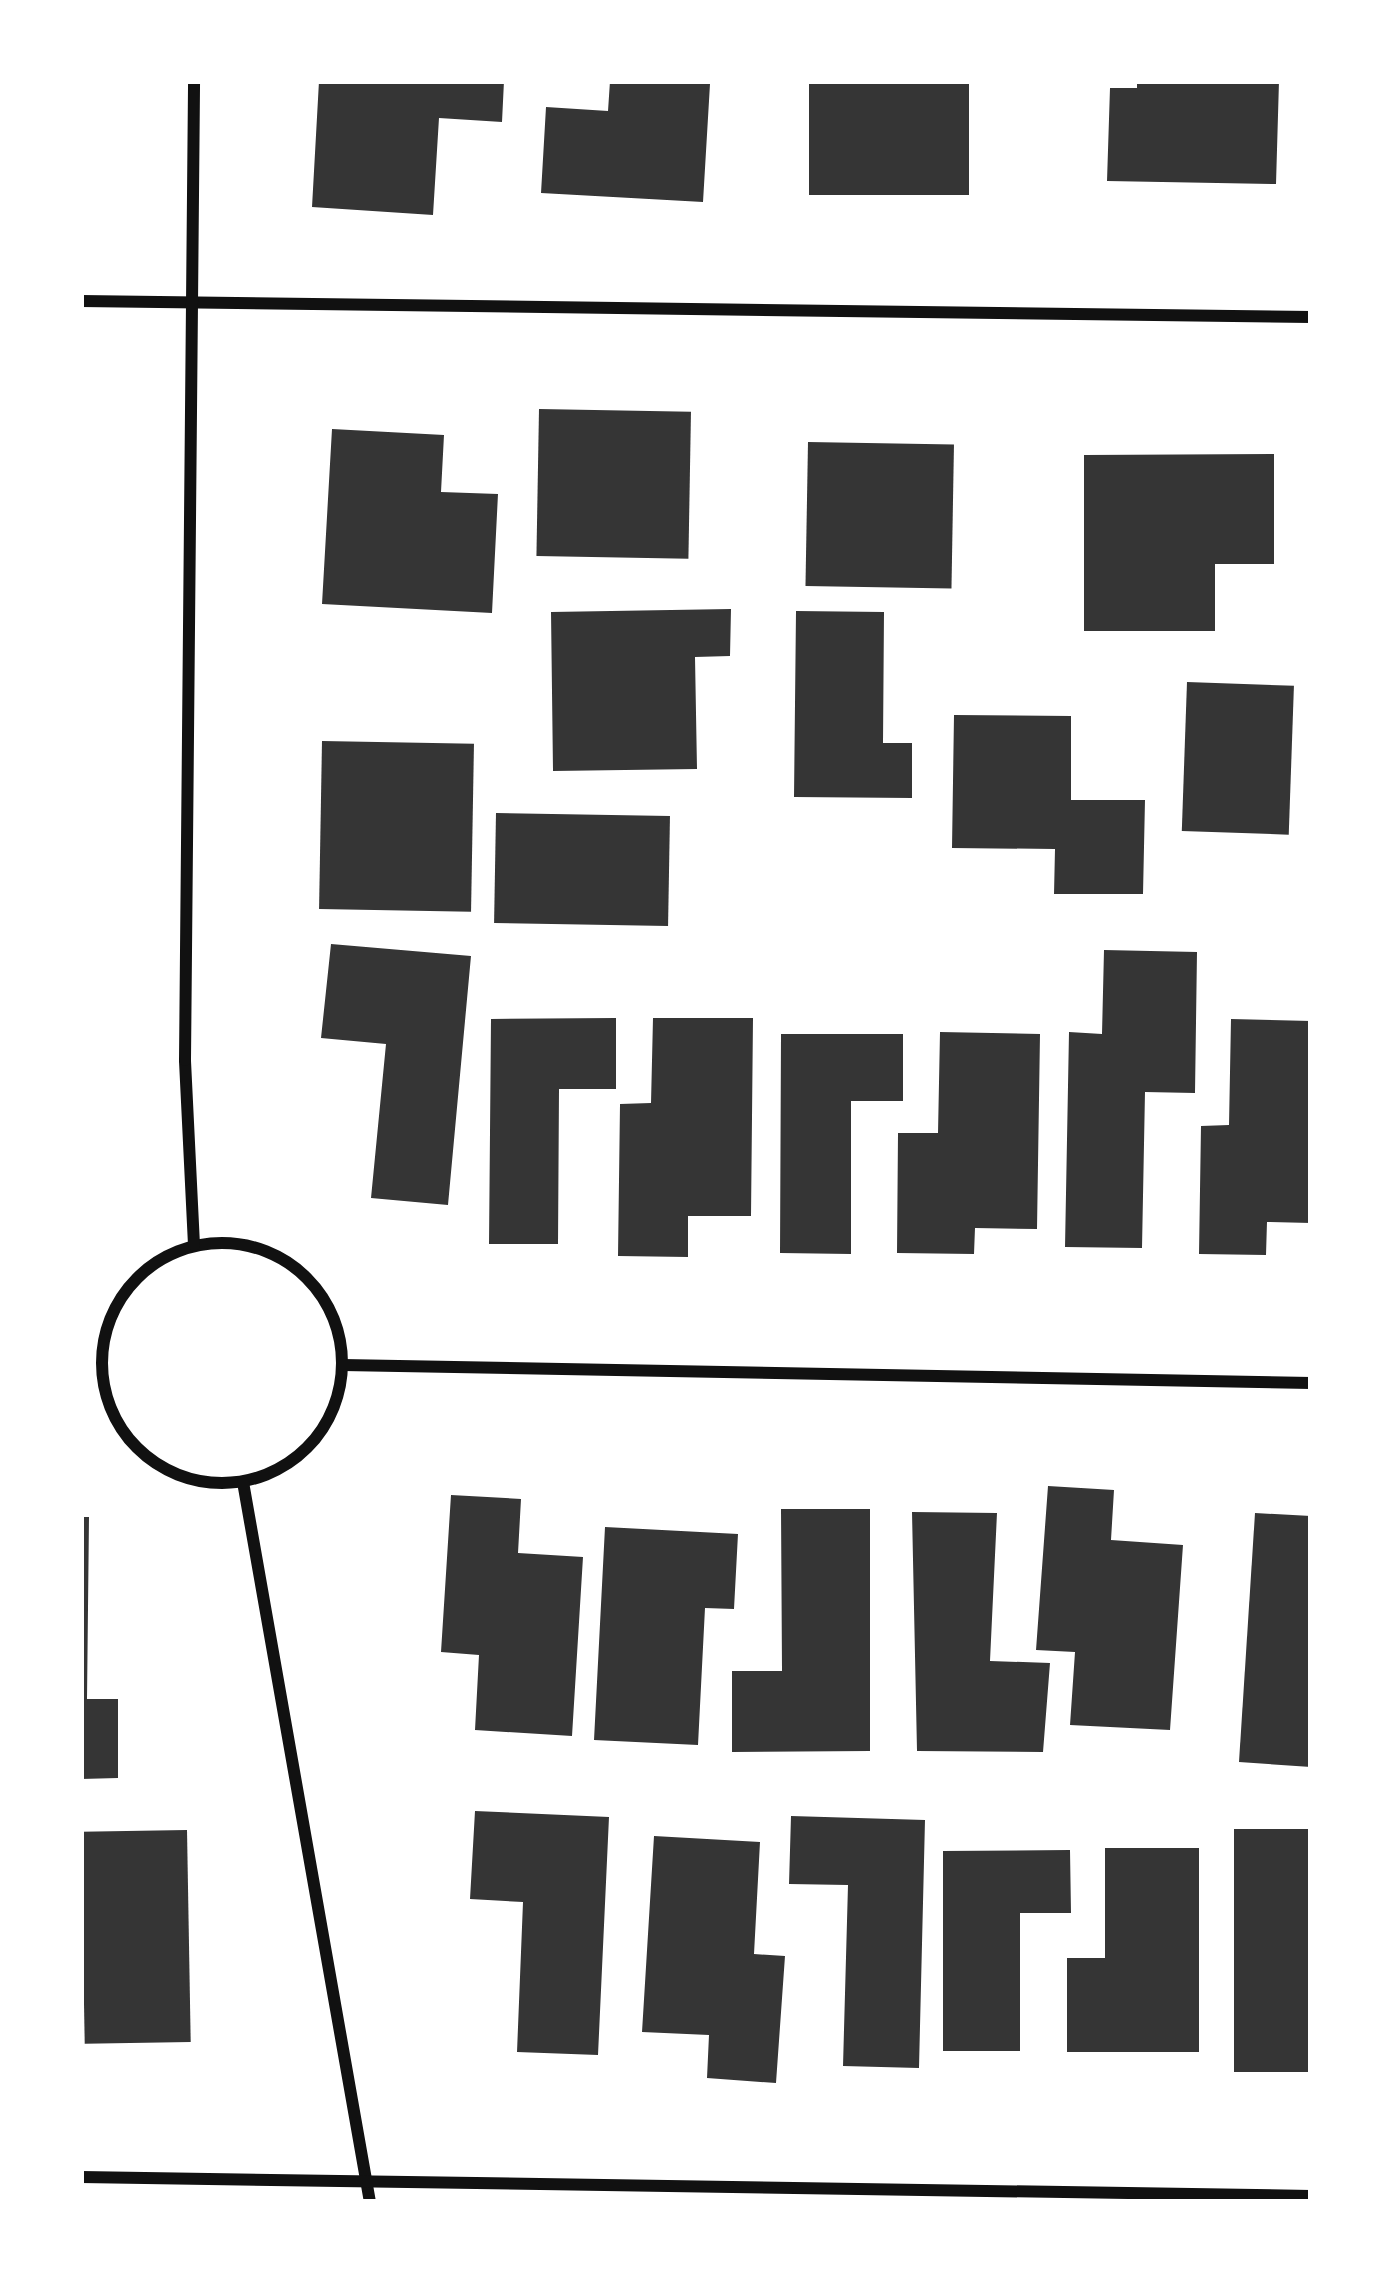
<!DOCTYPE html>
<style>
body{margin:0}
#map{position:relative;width:1392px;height:2283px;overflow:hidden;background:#fff;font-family:"Public Sans",sans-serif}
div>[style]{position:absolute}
.building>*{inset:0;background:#353535;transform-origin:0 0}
.minor>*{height:12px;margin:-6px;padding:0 6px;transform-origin:6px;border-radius:6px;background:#111}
.minor>.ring{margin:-6px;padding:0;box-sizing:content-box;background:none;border:12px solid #111;border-radius:50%}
span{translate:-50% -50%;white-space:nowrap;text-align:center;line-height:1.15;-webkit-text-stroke:9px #fff;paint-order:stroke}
.frame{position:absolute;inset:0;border:84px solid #fff;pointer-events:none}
</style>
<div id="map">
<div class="building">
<i style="clip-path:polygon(319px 81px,504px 81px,502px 122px,439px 118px,433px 215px,312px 207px)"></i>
<i style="clip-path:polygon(610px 81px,710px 84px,703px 202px,541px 193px,546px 107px,608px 111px)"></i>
<i style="left:809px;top:81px;width:160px;height:114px"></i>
<i style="clip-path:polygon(1137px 81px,1279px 81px,1276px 184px,1107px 181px,1110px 88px,1137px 88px)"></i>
<i style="left:539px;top:409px;width:152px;height:147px;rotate:1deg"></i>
<i style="clip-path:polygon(332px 429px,444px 435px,441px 492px,498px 494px,492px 613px,322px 604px)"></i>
<i style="left:808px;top:442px;width:146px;height:144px;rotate:1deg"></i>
<i style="clip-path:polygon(1274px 454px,1274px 564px,1215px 564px,1215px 631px,1084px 631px,1084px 455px)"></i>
<i style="clip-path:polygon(731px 609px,730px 656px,695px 657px,697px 769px,553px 771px,551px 612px)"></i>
<i style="clip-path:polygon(796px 611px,884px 612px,883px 743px,912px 743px,912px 798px,794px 797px)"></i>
<i style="left:1187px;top:682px;width:107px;height:149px;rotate:2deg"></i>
<i style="clip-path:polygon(954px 715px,1071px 716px,1071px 800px,1145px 800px,1143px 894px,1054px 894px,1055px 849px,952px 848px)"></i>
<i style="left:322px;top:741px;width:152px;height:168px;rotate:1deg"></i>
<i style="left:496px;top:813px;width:174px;height:110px;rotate:1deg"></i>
<i style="clip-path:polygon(331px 944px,471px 956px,448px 1205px,371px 1198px,386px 1044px,321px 1038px)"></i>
<i style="clip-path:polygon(1104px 950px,1197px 952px,1195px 1093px,1145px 1092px,1142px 1248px,1065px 1247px,1069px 1032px,1102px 1034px)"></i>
<i style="clip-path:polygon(616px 1018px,616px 1089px,559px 1089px,558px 1244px,489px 1244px,491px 1019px)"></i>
<i style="clip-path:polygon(653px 1018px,753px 1018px,751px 1216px,688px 1216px,688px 1257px,618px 1256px,620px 1104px,651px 1103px)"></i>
<i style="clip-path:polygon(1231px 1019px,1311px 1021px,1311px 1223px,1267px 1222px,1266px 1255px,1199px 1254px,1201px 1126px,1229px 1125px)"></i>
<i style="clip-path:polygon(940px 1032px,1040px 1034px,1037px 1229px,975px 1228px,974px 1254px,897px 1253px,898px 1133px,938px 1133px)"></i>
<i style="clip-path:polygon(781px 1034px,903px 1034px,903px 1101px,851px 1101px,851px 1254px,780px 1253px)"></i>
<i style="clip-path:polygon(1048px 1486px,1114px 1490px,1111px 1540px,1183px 1545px,1170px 1730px,1070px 1725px,1075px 1652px,1036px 1650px)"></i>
<i style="clip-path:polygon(451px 1495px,521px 1499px,518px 1553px,583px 1557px,572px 1736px,475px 1730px,479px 1655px,441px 1652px)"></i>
<i style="clip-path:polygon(781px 1509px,870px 1509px,870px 1751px,732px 1752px,732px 1671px,782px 1671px)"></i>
<i style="clip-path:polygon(912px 1512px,997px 1513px,990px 1661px,1050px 1663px,1043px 1752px,917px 1751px)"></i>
<i style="clip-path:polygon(1255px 1513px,1311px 1516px,1311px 1767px,1239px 1762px)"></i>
<i style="clip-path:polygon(81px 1517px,89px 1517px,87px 1699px,118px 1699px,118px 1778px,81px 1779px)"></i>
<i style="clip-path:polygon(605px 1527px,738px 1534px,734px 1609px,705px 1608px,698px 1745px,594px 1740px)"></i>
<i style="clip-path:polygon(475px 1811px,609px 1817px,598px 2055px,517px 2052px,523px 1902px,470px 1899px)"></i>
<i style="clip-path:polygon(791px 1816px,925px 1820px,919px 2068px,843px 2066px,848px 1885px,789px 1884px)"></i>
<i style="left:1311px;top:1829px;width:243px;height:77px;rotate:90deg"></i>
<i style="left:187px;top:1830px;width:212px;height:106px;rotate:89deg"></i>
<i style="clip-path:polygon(654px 1836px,760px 1842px,754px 1954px,785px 1956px,776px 2083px,707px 2078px,709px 2035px,642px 2032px)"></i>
<i style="clip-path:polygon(1105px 1848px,1199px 1848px,1199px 2052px,1067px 2052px,1067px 1958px,1105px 1958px)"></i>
<i style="clip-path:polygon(1070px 1850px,1071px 1913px,1020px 1913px,1020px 2051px,943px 2051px,943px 1851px)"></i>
</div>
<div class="minor">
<i style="left:81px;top:301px;width:1230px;rotate:0.75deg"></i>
<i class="ring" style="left:102px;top:1243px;width:228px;height:228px"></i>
<i style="left:194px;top:1245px;width:185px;rotate:-92.8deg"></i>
<i style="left:185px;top:1060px;width:979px;rotate:-89.47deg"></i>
<i style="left:343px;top:1365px;width:968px;rotate:1.07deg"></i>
<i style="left:243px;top:1482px;width:731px;rotate:80deg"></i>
<i style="left:81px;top:2177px;width:1230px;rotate:0.88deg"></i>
</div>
<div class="frame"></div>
</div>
